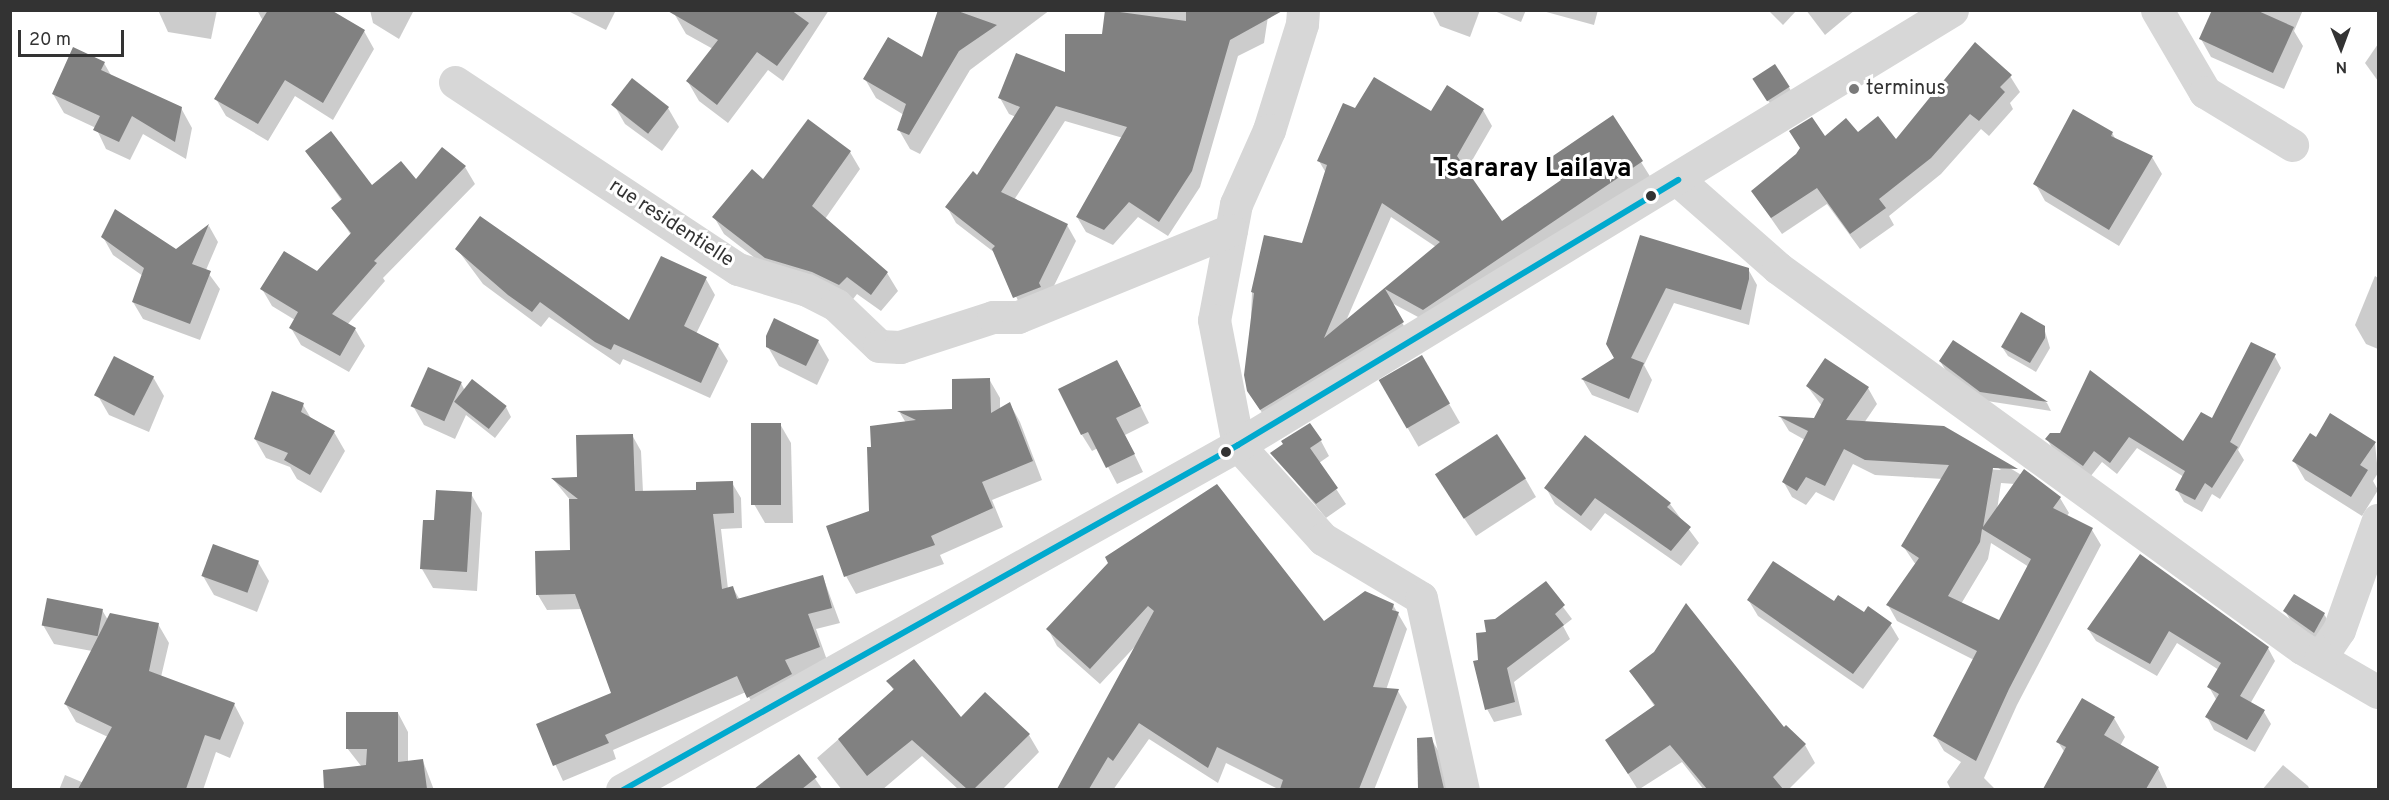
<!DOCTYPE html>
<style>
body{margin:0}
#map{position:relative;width:2389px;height:800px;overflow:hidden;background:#fff;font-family:Overpass,sans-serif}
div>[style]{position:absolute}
.shadow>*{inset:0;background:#0003;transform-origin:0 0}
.building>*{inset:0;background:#818181;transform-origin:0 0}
.minor>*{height:33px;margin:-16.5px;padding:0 16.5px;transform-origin:16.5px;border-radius:16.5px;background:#d7d7d7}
.bus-1>*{height:6px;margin:-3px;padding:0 3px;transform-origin:3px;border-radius:3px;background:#00a9ce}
.dots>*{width:16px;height:16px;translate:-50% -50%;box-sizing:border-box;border:3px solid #fff;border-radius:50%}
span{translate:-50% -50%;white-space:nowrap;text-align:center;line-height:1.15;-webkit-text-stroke:6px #fff;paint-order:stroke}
.poi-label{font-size:20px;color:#333}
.left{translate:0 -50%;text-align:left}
.street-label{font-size:20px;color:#333}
.district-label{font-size:26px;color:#000;font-weight:700}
.frame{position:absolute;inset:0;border:12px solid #333;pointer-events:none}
.north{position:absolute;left:2311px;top:18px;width:60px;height:60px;-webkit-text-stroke:4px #fff;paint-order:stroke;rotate:179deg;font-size:16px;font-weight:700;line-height:24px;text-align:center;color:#333}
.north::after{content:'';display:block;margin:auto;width:21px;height:27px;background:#333;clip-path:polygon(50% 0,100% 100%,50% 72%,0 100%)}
.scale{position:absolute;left:18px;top:30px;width:106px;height:27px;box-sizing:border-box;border:3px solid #333;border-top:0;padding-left:8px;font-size:18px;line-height:21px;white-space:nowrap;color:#333;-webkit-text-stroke:4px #fff;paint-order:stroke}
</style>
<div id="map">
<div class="shadow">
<i style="clip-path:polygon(158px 10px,217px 10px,211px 39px,168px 32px)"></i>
<i style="clip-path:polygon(257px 10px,328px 10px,364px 31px,374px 49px,333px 120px,295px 96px,268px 141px,226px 116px,216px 99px,263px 21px)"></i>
<i style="clip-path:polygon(370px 10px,414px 10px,399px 39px,373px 23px)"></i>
<i style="clip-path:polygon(566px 10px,616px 10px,606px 30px)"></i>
<i style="clip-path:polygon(677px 10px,829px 10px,783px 81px,768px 70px,728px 123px,699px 101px,688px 82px,713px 49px,686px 34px,675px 15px)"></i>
<i style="clip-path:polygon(940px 10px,1050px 10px,970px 70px,920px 154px,910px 149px,899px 130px,904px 115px,876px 98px,865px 79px,923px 59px)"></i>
<i style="clip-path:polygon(1107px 10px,1269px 10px,1264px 43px,1238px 56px,1200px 187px,1168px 236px,1138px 217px,1113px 245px,1086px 232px,1077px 217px,1123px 138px,1065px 121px,1014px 200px,1067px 225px,1076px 241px,1047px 300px,1024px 313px,995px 253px,956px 223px,947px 207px,978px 177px,1016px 117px,1009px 114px,1000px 98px,1066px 74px,1103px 36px)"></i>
<i style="clip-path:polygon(1432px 10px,1480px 10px,1470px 37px,1440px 26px)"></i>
<i style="clip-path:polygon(1492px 10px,1526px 10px,1521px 22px)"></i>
<i style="clip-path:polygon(1539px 10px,1598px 10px,1594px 25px)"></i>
<i style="clip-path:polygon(1768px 10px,1797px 10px,1783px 25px)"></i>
<i style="clip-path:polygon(1806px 10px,1855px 10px,1825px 35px)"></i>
<i style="clip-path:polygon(2214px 10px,2303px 10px,2294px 31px,2303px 46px,2284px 89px,2211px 57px,2201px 39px)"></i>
<i style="clip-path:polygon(2378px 44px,2378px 81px,2365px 63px)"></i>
<i style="clip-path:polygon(104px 63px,112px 77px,181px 108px,192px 128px,186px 159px,143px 134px,130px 160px,106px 149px,96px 128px,64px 113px,53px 94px)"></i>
<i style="clip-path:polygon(2010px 76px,2020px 92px,2010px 103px,2013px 109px,1989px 136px,1981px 129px,1941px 174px,1889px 216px,1894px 225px,1860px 249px,1827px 204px,1782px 234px,1752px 191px,1797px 155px,1801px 149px,1791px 132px,1824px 138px,1858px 134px,1896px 141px)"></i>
<i style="clip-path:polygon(632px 80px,668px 108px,679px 127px,662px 151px,625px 124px,614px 105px)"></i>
<i style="clip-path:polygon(evenodd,1447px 87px,1483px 110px,1492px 126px,1466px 171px,1502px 224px,1562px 181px,1549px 161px,1613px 117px,1651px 178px,1433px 325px,1390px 302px,1411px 338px,1270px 425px,1248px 391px,1252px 292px,1303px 245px,1326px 173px,1319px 161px,1355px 110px,1431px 113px,1447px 87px,1391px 217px,1436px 247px,1346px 321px,1391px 217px)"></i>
<i style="clip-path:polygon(1789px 87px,1794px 97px,1774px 109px,1760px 89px)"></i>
<i style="clip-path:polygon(2112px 133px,2116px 140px,2152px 157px,2162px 174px,2119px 246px,2045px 201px,2035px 183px)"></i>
<i style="clip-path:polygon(443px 149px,465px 167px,475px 184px,383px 278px,385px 281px,347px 325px,355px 329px,365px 346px,349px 372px,301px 345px,291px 328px,295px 320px,272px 306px,262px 289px,318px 273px,351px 235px,333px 208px,342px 201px,307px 151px,372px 187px,416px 182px)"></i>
<i style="clip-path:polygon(850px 152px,860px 169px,825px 219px,887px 273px,898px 291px,881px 311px,857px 294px,850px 303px,777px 275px,724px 234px,714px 217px,764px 181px)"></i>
<i style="clip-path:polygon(209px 226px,218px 242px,206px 270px,220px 289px,200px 340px,143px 319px,133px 302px,143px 276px,113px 255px,103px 237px,176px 251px)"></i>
<i style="clip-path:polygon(1641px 236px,1748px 269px,1757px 285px,1749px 325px,1674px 303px,1644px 365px,1652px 380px,1638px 413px,1592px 395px,1583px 380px,1616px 358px)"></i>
<i style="clip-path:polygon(457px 249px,629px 322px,706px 279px,715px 295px,696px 334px,718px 345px,728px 361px,710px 398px,623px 359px,620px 365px,549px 317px,541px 327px,483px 284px)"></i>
<i style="clip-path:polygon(2375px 276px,2378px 278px,2378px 349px,2366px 344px,2355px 325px)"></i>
<i style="clip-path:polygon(2044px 328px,2050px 348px,2036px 372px,2008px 356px,2002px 347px)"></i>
<i style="clip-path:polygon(818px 341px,829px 360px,817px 385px,779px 366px,768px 347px)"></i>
<i style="clip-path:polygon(1954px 342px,2047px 403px,2051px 411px,1987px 401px,1946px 371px,1940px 361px)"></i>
<i style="clip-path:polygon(2274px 355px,2281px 368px,2238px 450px,2244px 460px,2220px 499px,2212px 494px,2202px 512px,2184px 502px,2177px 490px,2184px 477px,2137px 448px,2117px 474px,2102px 462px,2090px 477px,2054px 451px,2047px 439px,2061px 435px,2091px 373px,2183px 443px,2212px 421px)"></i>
<i style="clip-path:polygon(114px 357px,153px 377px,164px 396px,149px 432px,109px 415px,98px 396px)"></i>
<i style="left:1422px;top:357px;width:76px;height:48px;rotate:60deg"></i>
<i style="clip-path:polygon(989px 379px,1000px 398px,1000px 410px,1010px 404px,1020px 422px,1042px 480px,992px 500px,1003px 527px,940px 555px,944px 564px,856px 594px,846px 576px,871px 512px,873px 448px,906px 423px,900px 413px,954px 410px)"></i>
<i style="clip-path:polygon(1127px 379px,1149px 423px,1125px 435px,1143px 472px,1117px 484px,1098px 448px,1092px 451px,1082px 435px)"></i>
<i style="clip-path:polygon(461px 383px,465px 391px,506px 407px,511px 417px,495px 438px,466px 415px,455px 439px,424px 425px,413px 406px)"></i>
<i style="clip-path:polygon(evenodd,1807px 386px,1868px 388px,1877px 404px,1864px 423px,1943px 428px,2060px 498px,2069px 513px,2067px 516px,2092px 530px,2101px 545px,2017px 705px,1984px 778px,1996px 790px,1951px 790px,1947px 782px,1961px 762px,1944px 751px,1935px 736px,1974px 660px,1897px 621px,1888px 605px,1916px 565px,1903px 546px,1943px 479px,1875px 475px,1853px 464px,1834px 501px,1816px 492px,1806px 505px,1792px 497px,1783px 481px,1805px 440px,1789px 431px,1781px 418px,1815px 420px,1822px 406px,1807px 386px,1997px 467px,2001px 470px,1985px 469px,1997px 467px,1807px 386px,2001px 483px,2015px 484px,1997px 510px,2001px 483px,1807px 386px,1991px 543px,2029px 567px,2000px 622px,1961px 604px,1988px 559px,1991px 543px)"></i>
<i style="clip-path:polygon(303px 405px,312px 420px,334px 432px,345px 451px,321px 493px,297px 479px,290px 467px,266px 458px,255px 439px)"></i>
<i style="clip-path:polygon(780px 424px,791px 443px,793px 523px,765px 523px,754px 504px)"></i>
<i style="clip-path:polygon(632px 435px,641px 451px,643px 492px,697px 491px,732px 483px,741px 498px,742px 528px,721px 529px,728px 589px,733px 588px,740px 600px,823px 577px,840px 623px,816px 629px,828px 663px,758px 713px,746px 692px,613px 750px,616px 759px,563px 781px,537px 725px,613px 694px,582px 609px,547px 610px,538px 595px,572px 551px,571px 501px,553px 479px,579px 478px)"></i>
<i style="clip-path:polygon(2316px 439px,2375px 443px,2378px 473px,2373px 481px,2378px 490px,2362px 516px,2305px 480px,2294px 461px)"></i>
<i style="clip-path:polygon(1321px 441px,1329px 456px,1319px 463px,1346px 504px,1326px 518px,1272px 453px)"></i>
<i style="clip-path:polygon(1525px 478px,1536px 497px,1476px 536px,1448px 494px)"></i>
<i style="clip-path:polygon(1546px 488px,1670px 504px,1699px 543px,1681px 566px,1605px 513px,1591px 531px,1555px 504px)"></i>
<i style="clip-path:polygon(471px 494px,482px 513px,477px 591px,433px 588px,422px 569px,436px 522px)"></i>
<i style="clip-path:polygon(2140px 556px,2268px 648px,2275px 661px,2250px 704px,2264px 712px,2271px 724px,2255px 752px,2214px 730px,2207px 717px,2217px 701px,2209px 687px,2219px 670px,2177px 643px,2157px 676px,2096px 641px,2088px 629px)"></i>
<i style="clip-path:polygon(258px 562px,269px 581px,257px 612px,214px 595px,203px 576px)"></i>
<i style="clip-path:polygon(1110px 563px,1324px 623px,1393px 605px,1407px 629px,1386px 690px,1398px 691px,1407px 707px,1374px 790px,1280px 790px,1226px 763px,1218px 783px,1149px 739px,1113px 790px,1058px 790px,1141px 640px,1100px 684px,1057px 646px,1048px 629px)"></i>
<i style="clip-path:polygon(1545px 583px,1572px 619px,1563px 626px,1570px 639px,1514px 682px,1522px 715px,1494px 722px,1487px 709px,1479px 661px,1487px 633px,1496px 621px)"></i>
<i style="clip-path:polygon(1749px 601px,1834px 604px,1890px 624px,1899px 639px,1863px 689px,1758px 616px)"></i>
<i style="clip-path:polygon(102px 610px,108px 620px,158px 624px,169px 643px,161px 677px,234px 704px,244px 723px,230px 758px,216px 752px,203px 790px,59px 790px,65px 775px,84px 783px,108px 737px,76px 722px,65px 703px,92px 651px,54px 644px,43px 625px)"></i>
<i style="clip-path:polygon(2285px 611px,2324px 614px,2335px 633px,2325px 651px,2296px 630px)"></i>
<i style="clip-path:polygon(1631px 671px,1783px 730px,1786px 727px,1805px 745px,1815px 763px,1788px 790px,1704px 790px,1682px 762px,1638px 790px,1607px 740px,1655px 707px)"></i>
<i style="clip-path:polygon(888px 681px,961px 719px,1029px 735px,1039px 752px,1002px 790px,959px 790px,922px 756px,882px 790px,842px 790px,817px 758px,894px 691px)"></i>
<i style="clip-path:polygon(398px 713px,408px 732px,408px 762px,423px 761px,434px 790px,380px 790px,347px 748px)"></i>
<i style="clip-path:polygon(2114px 718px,2125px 737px,2120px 746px,2158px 768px,2168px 790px,2045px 790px,2065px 753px,2058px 742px)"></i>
<i style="clip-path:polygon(1419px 739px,1431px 739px,1441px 755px,1448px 790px,1419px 790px)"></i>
<i style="clip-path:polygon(799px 756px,823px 790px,756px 790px)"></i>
<i style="clip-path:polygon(2283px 765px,2308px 786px,2310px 790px,2262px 790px)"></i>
</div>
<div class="building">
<i style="clip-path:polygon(268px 10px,331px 10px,365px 30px,323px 103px,285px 80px,258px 124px,214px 99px)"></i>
<i style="clip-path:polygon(666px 10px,791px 10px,809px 23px,777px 66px,757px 52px,717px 105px,686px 81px,718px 40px)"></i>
<i style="clip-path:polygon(938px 10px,955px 10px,997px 25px,959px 51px,909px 135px,897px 130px,906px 104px,863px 79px,888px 37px,922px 57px)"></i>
<i style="clip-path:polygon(1105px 10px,1186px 21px,1186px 10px,1284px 10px,1230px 40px,1192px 171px,1159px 222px,1129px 202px,1104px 230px,1076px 217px,1127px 127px,1056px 106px,1001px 192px,1068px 224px,1039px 283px,1041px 287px,1013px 298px,992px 249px,995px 246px,945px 207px,973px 171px,977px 175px,1020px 107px,998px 98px,1016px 53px,1065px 72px,1065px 34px,1102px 34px)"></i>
<i style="clip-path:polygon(2212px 10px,2256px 10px,2294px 27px,2273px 73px,2199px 39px)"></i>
<i style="clip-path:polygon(1975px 42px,2012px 75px,2000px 87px,2005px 92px,1979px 121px,1970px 114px,1931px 158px,1879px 199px,1886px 208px,1850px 234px,1817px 188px,1771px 218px,1751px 191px,1796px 154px,1800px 148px,1789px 131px,1812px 117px,1825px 136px,1846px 118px,1858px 132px,1878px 116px,1896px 139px)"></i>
<i style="clip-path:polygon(73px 47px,105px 62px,101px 70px,182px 107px,175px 142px,132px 116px,119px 142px,93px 130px,100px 116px,52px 94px)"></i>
<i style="left:1775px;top:64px;width:27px;height:27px;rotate:57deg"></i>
<i style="clip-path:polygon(evenodd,1374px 77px,1431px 111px,1447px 85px,1484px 109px,1457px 156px,1502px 221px,1561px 180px,1547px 160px,1613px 115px,1643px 161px,1423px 310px,1385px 289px,1404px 322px,1260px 410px,1247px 391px,1244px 375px,1254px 293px,1251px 292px,1264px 235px,1302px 243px,1327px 165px,1317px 161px,1343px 103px,1355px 108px,1374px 77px,1382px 203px,1440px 242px,1324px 338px,1382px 203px)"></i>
<i style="left:632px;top:78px;width:47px;height:34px;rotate:38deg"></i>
<i style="clip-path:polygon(2073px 109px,2113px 132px,2111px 136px,2153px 156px,2109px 230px,2033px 184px)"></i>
<i style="clip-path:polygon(808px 119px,851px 151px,812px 206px,888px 272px,871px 295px,847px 277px,839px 285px,812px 272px,765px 258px,712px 217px,752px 169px,763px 179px)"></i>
<i style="clip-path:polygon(331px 131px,372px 185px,401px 161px,416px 179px,442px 147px,466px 166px,374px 261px,377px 263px,332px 314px,356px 328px,340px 356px,289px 328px,298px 312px,260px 289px,284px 251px,317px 271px,351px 233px,331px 208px,342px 199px,305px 151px)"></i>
<i style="clip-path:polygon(115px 209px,176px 249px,209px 224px,192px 264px,211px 271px,190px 324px,132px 302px,144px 268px,101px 237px)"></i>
<i style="clip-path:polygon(480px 216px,629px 320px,661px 256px,707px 277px,684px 326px,719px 344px,701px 383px,614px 344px,611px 350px,595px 342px,540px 302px,532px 312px,508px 295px,455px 249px)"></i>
<i style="clip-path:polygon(1640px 235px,1749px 268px,1749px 279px,1741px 310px,1666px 288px,1631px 358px,1644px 363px,1629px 399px,1581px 379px,1614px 358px,1606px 344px)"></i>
<i style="clip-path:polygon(2021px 312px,2045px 326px,2045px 338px,2030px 363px,2001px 347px)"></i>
<i style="clip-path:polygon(774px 318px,819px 340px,806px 366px,766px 347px,766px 336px)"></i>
<i style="clip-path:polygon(1953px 340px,2048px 402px,1980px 392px,1939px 361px)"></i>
<i style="clip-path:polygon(2251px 342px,2276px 354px,2230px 442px,2238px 447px,2212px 488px,2205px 483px,2195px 500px,2175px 490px,2185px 471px,2129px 437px,2110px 463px,2094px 451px,2083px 466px,2045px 439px,2050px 433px,2060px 433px,2090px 370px,2183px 441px,2201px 412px,2212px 418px)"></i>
<i style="left:1422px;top:355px;width:56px;height:50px;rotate:60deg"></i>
<i style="left:114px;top:356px;width:45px;height:44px;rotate:27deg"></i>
<i style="clip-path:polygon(evenodd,1825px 358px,1869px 387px,1846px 420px,1944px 426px,2018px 469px,1993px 468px,1983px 527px,2024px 469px,2061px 497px,2053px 508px,2093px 528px,2009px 689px,1976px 761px,1933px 736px,1977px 651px,1886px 605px,1919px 558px,1901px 546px,1949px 465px,1865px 460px,1844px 449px,1825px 486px,1806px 477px,1797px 491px,1782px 482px,1808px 431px,1778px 416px,1814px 418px,1824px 399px,1806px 386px,1825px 358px,1982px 529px,2031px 559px,1999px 620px,1948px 596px,1980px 542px,1982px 529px)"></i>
<i style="clip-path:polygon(1117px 360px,1141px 406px,1116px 418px,1135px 454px,1106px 468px,1088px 432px,1081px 435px,1058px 389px)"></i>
<i style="left:428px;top:367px;width:37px;height:43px;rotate:24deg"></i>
<i style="clip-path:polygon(990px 378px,991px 413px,1010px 402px,1033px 461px,982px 482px,993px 508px,931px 536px,935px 545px,844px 577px,826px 526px,869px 511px,867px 447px,871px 447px,870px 426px,916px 420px,897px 411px,952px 409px,952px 379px)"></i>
<i style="left:472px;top:379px;width:44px;height:29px;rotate:38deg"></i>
<i style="clip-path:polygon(272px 391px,304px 403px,301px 412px,335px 431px,310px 475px,284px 460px,288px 453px,254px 439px)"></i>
<i style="clip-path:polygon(2330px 413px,2376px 442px,2360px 465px,2368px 470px,2351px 497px,2292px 461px,2310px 433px,2316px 437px)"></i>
<i style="left:751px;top:423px;width:30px;height:82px"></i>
<i style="clip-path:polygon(1310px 423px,1322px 440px,1310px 448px,1338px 488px,1316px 504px,1270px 453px,1283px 444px,1281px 441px)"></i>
<i style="clip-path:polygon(633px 434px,635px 491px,696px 490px,696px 482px,733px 481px,734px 513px,713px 514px,722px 589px,733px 586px,737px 599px,823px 575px,832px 608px,808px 614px,820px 647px,785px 660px,792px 674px,747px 698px,737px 676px,605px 735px,609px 743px,553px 766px,536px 724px,611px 693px,575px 594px,536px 595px,535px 551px,570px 550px,569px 499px,578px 499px,551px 478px,577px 477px,576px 435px)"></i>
<i style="left:1497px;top:434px;width:53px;height:74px;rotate:57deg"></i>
<i style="clip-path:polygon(1585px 435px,1671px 503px,1667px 507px,1691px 527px,1671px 551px,1595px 498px,1581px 516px,1544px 488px)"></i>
<i style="clip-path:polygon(1217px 484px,1324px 621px,1365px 591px,1394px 604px,1392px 610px,1399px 612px,1373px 687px,1399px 689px,1359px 789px,1280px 789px,1283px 780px,1217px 747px,1208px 768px,1139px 723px,1113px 761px,1108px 757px,1089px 789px,1057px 789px,1154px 611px,1148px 606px,1090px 669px,1046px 629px,1108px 563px,1105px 557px)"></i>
<i style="clip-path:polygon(436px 490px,472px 492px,467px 572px,420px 569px,423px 520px,434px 520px)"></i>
<i style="left:213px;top:544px;width:49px;height:34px;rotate:20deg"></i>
<i style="clip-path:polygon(2140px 554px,2269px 647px,2240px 696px,2265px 710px,2247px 740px,2205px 717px,2219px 694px,2207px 687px,2221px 663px,2169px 631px,2150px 664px,2087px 629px)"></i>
<i style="clip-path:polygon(1773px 561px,1834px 601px,1838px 595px,1864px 612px,1868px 606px,1892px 623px,1853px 674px,1747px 600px)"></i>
<i style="clip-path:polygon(1546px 581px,1565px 605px,1555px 614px,1564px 625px,1507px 668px,1515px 702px,1485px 710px,1473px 661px,1478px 660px,1476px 633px,1486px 632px,1484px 620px,1495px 619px)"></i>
<i style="clip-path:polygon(2294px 594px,2325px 613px,2314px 633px,2283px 611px)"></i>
<i style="left:47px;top:598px;width:57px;height:28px;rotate:11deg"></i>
<i style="clip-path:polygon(1686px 603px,1784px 727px,1786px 725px,1806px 744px,1773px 777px,1783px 789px,1707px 789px,1670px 745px,1628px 774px,1605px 740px,1655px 705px,1629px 671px,1654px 652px)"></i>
<i style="clip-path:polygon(110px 613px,159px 623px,149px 671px,235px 703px,220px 740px,205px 735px,186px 789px,78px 789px,112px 727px,64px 704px)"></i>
<i style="clip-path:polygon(914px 659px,961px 717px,985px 692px,1030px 734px,974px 789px,967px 789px,912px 740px,867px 776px,838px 739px,894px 689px,886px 681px)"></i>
<i style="clip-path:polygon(2082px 698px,2115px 717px,2104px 735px,2159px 767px,2146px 789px,2043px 789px,2066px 747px,2056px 742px)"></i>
<i style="clip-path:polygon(346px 712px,398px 712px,398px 762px,423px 759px,427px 789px,324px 789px,323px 770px,366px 765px,367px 749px,346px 749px)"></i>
<i style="clip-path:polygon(1432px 737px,1444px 789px,1418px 789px,1417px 738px)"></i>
<i style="clip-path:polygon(799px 754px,817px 777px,802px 789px,754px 789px)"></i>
</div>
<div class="minor">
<i style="left:1303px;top:10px;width:14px;rotate:94deg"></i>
<i style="left:1302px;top:24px;width:111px;rotate:107.3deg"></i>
<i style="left:1269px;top:130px;width:81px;rotate:114deg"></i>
<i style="left:1236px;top:204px;width:118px;rotate:100.7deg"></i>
<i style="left:1214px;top:320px;width:127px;rotate:79.1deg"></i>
<i style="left:1238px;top:445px;width:127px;rotate:47.9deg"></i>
<i style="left:1323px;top:539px;width:114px;rotate:31deg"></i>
<i style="left:1421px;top:598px;width:197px;rotate:77.7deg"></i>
<i style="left:2157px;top:10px;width:95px;rotate:59.7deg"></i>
<i style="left:2205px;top:92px;width:102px;rotate:31.3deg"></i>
<i style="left:455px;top:82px;width:339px;rotate:33.5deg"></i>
<i style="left:738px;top:269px;width:72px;rotate:16.9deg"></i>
<i style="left:807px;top:290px;width:33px;rotate:27deg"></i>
<i style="left:836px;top:305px;width:59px;rotate:43.6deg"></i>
<i style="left:879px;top:346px;width:21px;rotate:3deg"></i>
<i style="left:900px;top:347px;width:98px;rotate:-17.9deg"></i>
<i style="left:993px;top:317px;width:25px"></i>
<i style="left:1018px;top:317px;width:230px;rotate:-22.2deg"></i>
<i style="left:1678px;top:180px;width:133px;rotate:41.3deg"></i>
<i style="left:1778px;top:268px;width:647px;rotate:35.95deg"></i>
<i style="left:2302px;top:648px;width:88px;rotate:30.1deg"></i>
<i style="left:2320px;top:658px;width:34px;rotate:-56deg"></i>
<i style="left:2339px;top:630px;width:117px;rotate:-70.5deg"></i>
<i style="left:622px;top:790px;width:706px;rotate:-29.25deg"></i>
<i style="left:1238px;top:445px;width:836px;rotate:-31.35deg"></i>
</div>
<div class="bus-1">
<i style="left:623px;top:790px;width:705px;rotate:-29.29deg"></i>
<i style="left:1238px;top:445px;width:514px;rotate:-31.06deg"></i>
</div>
<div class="dots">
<i style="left:1854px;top:89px;background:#7a7a7a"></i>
<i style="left:1651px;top:196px;background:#333"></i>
<i style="left:1226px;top:452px;background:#333"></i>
</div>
<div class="poi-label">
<span class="left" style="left:1866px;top:89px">terminus</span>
</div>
<div class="street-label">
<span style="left:671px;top:224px;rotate:33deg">rue residentielle</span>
</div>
<div class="district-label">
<span style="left:1532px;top:170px">Tsararay Lailava</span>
</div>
<div class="frame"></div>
<div class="north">N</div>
<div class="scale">20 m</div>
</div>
